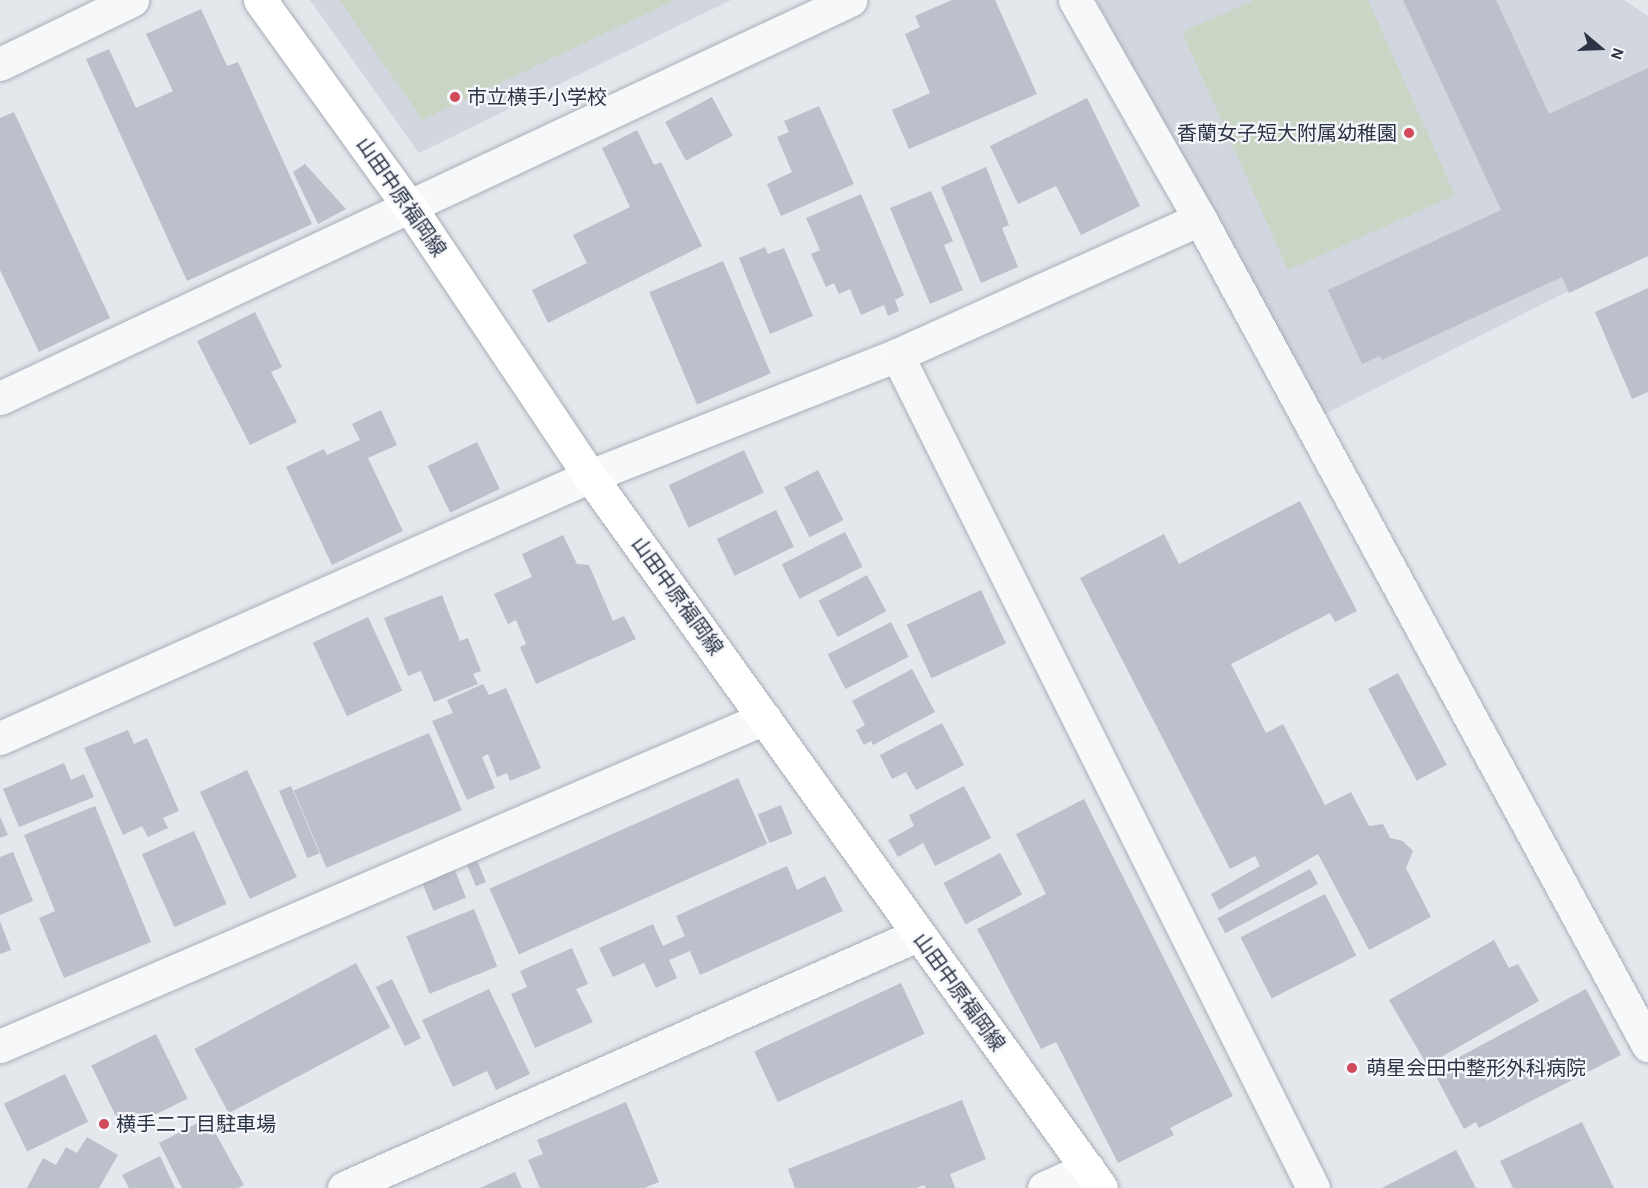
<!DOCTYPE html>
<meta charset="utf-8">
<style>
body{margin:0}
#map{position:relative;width:1648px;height:1188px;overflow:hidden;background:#e4e7ec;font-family:Karla,"Noto Sans JP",sans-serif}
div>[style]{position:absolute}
.built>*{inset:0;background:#d2d6de}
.green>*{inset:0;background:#c9d6c5}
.building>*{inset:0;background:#bbc0ca;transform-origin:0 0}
.roads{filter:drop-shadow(0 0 2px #a9aeb7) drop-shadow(0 0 2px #a9aeb7)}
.minor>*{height:33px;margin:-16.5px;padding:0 16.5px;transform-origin:16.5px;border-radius:16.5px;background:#f7f8fa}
.secondary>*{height:33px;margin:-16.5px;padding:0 16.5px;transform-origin:16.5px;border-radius:16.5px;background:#fff}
.dots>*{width:16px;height:16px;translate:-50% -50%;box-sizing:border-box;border:3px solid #f4f6f9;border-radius:50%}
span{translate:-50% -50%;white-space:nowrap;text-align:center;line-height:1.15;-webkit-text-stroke:4.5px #f4f6f9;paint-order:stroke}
.poi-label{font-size:20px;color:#2b3445}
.left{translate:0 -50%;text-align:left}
.right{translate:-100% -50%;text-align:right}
.street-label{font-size:20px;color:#2b3445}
.north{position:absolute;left:1570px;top:18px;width:60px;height:60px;-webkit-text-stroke:4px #f4f6f9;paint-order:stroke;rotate:109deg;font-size:16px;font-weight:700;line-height:24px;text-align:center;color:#2b3445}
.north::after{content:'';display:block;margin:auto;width:21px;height:27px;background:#2b3445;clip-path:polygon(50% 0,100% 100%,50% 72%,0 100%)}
</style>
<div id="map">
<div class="built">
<i style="clip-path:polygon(310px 0,731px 0,419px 153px)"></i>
<i style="clip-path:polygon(1096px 0,1624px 0,1648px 16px,1648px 251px,1325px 414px)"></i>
</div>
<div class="green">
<i style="clip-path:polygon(340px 0,675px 0,422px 120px)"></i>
<i style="clip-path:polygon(1255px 0,1368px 0,1455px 195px,1288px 270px,1182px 32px)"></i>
</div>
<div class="building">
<i style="clip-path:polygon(952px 0,995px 0,1037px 94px,909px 149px,892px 110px,930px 93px,905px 34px,920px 27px,915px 16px)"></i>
<i style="clip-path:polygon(1403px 0,1496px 0,1549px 114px,1648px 68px,1648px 256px,1569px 293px,1562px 277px,1382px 360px,1380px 356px,1362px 364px,1328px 290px,1501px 210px)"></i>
<i style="clip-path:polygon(201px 9px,227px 66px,238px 62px,312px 224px,187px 281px,86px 59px,109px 49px,136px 108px,173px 91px,146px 34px)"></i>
<i style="left:712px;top:97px;width:44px;height:53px;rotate:62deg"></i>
<i style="clip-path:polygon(1087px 98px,1140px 206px,1081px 235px,1056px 186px,1018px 204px,990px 146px)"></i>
<i style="clip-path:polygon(819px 106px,854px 184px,781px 216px,767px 184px,792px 172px,777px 137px,789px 132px,784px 121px)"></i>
<i style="clip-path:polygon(14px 112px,110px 318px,39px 352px,0 270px,0 118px)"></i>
<i style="clip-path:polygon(637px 130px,654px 165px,661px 162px,702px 246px,548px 323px,532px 290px,587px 263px,573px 235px,630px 207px,602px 148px)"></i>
<i style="clip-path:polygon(305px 164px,346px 209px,318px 224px,293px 172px)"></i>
<i style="clip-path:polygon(986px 167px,1009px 225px,1002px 228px,1018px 267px,981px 283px,941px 187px)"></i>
<i style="clip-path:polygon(931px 191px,953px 241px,944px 245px,963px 290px,930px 304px,890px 208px)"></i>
<i style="clip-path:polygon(861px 194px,904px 295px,895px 300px,899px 311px,888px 316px,884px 305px,861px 315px,850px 289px,839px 294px,834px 283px,826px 287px,811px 254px,820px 250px,806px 218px)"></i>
<i style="clip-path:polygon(765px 247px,768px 254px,784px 248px,813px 316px,770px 334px,739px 258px)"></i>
<i style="left:723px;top:261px;width:122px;height:80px;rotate:67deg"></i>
<i style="clip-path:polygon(1648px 288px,1648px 392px,1632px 399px,1595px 312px)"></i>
<i style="clip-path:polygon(255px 312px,282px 367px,271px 372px,297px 422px,250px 445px,197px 341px)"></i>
<i style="clip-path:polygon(381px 410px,397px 445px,368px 458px,403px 531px,332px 565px,286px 467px,324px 449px,327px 455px,360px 440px,352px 424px)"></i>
<i style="left:477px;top:442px;width:52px;height:55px;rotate:64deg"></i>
<i style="left:744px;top:450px;width:47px;height:83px;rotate:65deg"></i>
<i style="left:818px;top:470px;width:56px;height:38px;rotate:63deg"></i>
<i style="clip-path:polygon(1300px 501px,1357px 611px,1335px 622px,1330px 613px,1231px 664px,1266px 733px,1283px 724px,1325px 805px,1351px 792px,1369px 826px,1383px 824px,1390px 838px,1403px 841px,1413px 851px,1406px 868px,1431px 917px,1369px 950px,1318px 854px,1219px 910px,1211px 894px,1260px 866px,1255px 856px,1230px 869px,1080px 578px,1164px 534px,1179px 564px)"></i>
<i style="left:776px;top:510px;width:41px;height:66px;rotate:64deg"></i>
<i style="left:845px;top:532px;width:39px;height:71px;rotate:63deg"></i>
<i style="clip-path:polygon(563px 535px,577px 564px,589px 565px,613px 621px,624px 616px,636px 639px,536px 684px,520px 647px,526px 644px,516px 620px,508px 624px,494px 594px,532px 577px,522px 554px)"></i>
<i style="left:867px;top:575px;width:41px;height:55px;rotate:62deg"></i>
<i style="left:981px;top:590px;width:59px;height:82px;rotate:65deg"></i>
<i style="clip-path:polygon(442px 595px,460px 641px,468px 638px,481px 671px,473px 674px,478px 684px,434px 702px,421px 671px,408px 676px,384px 618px)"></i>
<i style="left:368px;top:617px;width:81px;height:61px;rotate:65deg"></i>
<i style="left:891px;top:622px;width:39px;height:71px;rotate:63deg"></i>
<i style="clip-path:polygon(912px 669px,935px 712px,873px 745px,871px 741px,864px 745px,856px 730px,865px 725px,852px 701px)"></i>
<i style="left:1398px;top:673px;width:104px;height:34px;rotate:62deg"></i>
<i style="clip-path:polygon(483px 684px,489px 695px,506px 688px,541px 768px,510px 781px,507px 773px,497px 777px,488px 754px,482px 757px,495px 788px,467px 800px,432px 721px,453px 713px,447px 700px)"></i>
<i style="clip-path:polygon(942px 723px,964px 765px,916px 790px,906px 772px,892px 779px,880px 755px)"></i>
<i style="clip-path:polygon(128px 730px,134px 744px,147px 738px,179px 811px,163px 818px,168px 828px,148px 837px,142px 826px,123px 835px,84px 748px)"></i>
<i style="left:429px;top:733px;width:84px;height:147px;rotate:67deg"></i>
<i style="clip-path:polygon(64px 763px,71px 780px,84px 774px,94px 797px,19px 827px,3px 789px)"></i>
<i style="left:247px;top:770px;width:118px;height:52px;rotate:65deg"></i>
<i style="left:738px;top:778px;width:72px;height:272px;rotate:66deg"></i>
<i style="left:291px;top:786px;width:73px;height:13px;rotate:67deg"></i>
<i style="clip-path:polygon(964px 786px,991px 838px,935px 866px,923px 843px,898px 857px,888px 840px,914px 826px,909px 815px)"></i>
<i style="clip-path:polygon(1084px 799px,1233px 1096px,1170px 1128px,1174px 1135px,1118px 1163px,1056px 1042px,1041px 1049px,977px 929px,1046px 894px,1016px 834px)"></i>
<i style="left:781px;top:805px;width:31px;height:25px;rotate:68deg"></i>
<i style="clip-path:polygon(95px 806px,151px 942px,64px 978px,39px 918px,55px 911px,24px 835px)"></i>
<i style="clip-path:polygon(0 817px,8px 835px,0 838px)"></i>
<i style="left:194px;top:831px;width:80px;height:57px;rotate:66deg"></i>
<i style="clip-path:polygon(13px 852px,33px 901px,0 915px,0 857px)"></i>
<i style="left:1000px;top:853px;width:47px;height:64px;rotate:62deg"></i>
<i style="left:477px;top:860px;width:24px;height:11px;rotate:68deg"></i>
<i style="clip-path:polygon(787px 866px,797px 890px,825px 876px,843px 911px,700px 975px,690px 951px,669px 960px,677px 978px,656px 988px,644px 963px,613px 977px,599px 948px,653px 924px,663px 946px,685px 936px,676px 916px)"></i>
<i style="left:454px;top:868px;width:32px;height:35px;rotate:68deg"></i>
<i style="left:1310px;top:869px;width:17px;height:105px;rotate:62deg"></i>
<i style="left:1325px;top:894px;width:69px;height:95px;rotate:63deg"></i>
<i style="left:474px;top:909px;width:62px;height:73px;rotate:68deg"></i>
<i style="clip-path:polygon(0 921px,11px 950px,0 954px)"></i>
<i style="clip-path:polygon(1494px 940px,1509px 968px,1518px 964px,1539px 1001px,1427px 1065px,1389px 1000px)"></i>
<i style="clip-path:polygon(572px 948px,588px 984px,576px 989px,593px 1022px,535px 1048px,511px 994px,527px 987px,520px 971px)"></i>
<i style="left:356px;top:963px;width:73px;height:183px;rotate:62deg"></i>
<i style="left:392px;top:979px;width:66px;height:18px;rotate:64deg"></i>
<i style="left:901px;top:983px;width:56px;height:162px;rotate:65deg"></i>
<i style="clip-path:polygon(489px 989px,530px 1074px,496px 1090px,487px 1071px,453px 1087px,422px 1020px)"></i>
<i style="clip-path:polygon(1586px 989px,1621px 1055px,1479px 1128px,1476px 1122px,1464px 1129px,1433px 1071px)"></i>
<i style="left:156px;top:1034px;width:72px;height:72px;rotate:64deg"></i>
<i style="left:65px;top:1074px;width:53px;height:68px;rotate:64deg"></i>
<i style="clip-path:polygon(962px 1100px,986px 1159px,950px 1174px,955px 1188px,926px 1188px,924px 1185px,916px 1188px,795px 1188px,788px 1169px)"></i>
<i style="clip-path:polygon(626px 1102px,659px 1182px,644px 1188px,540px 1188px,528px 1160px,543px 1154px,537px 1140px)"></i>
<i style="clip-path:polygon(207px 1118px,244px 1185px,238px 1188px,182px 1188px,159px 1143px)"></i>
<i style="clip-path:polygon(1582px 1122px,1614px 1188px,1513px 1188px,1500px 1161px)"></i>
<i style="clip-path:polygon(87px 1137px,118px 1155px,99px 1188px,27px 1188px,43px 1158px,56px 1165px,66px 1147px,77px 1153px)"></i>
<i style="clip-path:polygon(1456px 1150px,1476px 1188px,1382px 1188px)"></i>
<i style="clip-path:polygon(160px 1156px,175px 1188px,129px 1188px,122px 1175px)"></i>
<i style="clip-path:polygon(515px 1172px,522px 1188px,480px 1188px)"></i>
</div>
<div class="roads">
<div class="minor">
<i style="left:1075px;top:0;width:252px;rotate:60.3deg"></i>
<i style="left:0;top:64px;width:147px;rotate:-25.9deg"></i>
<i style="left:897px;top:355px;width:931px;rotate:63.46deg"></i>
<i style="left:0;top:398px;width:939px;rotate:-25.09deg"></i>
<i style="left:0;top:738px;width:646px;rotate:-23.94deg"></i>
<i style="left:590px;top:476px;width:330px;rotate:-21.5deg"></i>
<i style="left:897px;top:355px;width:332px;rotate:-24.2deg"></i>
<i style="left:1200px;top:219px;width:940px;rotate:61.53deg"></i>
<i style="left:0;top:1046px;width:832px;rotate:-23.21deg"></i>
<i style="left:344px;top:1188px;width:626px;rotate:-23.82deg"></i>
<i style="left:1044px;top:1188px;width:48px;rotate:-24.4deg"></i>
</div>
<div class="secondary">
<i style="left:260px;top:0;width:258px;rotate:54.2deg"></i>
<i style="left:411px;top:209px;width:321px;rotate:56.2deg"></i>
<i style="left:590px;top:476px;width:876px;rotate:54.33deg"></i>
</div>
</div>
<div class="dots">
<i style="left:455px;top:97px;background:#d1495b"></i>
<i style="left:1409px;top:133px;background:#d1495b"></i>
<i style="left:1352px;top:1068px;background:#d1495b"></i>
<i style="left:104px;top:1124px;background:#d1495b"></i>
</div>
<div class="poi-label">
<span class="left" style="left:467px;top:97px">市立横手小学校</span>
<span class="right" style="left:1397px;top:133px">香蘭女子短大附属幼稚園</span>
<span class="left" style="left:1366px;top:1068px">萌星会田中整形外科病院</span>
<span class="left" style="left:116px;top:1124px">横手二丁目駐車場</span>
</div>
<div class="street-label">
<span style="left:401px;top:197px;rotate:55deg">山田中原福岡線</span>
<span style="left:677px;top:596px;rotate:54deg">山田中原福岡線</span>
<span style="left:959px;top:992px;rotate:54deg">山田中原福岡線</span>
</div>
<div class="north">N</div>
</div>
